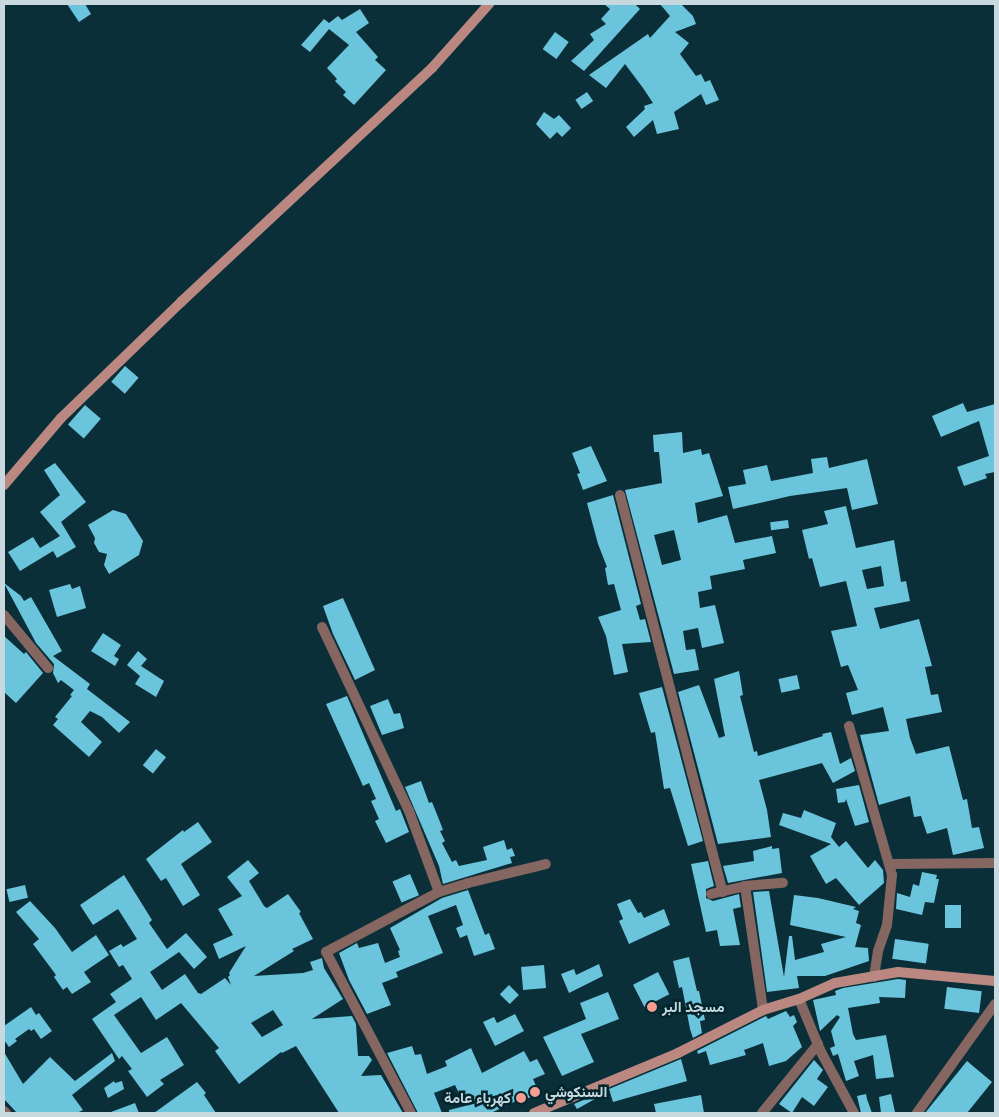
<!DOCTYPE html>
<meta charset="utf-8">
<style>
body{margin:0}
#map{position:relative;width:999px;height:1117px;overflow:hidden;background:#0b2f38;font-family:"Space Grotesk",Vazirmatn,sans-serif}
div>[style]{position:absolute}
.building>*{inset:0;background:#6ac4dc;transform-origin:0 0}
.street>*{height:10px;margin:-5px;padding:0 5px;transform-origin:5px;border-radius:5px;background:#866661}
.secondary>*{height:10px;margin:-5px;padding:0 5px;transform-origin:5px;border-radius:5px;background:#ba8880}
.dots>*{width:14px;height:14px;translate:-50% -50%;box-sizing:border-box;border:2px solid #01252d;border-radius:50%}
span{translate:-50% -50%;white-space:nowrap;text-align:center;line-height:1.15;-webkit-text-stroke:5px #01252d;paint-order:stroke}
.poi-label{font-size:15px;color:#c7d9df;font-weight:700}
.left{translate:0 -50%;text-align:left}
.right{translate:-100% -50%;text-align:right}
.frame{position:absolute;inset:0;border:5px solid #c7d9df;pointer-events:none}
</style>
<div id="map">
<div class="building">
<i style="clip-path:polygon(67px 4px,85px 4px,91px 14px,79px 22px)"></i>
<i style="clip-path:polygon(604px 4px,635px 4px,640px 9px,584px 71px,571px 61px,594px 40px,590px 34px,606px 24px,601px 19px,610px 9px)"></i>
<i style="clip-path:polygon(660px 4px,681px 4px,693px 16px,696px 24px,675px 32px,689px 43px,680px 54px,696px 76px,701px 74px,705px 82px,710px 80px,719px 100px,706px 105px,701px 94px,674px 112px,679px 129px,657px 134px,653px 120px,634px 137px,626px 127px,645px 109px,644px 106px,653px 103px,643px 88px,625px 64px,606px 88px,589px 75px,648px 34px,650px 38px,670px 16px)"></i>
<i style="clip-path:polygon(360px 9px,369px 23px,356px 32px,378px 57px,375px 60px,386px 70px,354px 105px,343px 95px,346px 92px,335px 81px,337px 79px,327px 68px,349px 45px,329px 29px,310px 52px,301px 45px,324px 19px,329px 23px,338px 16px,342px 20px)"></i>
<i style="left:555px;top:32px;width:17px;height:21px;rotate:36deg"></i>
<i style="left:587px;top:92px;width:11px;height:14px;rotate:56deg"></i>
<i style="clip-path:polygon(544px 112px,554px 119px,559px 115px,571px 128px,562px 137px,557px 132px,550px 139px,536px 124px)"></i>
<i style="left:125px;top:366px;width:18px;height:21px;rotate:41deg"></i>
<i style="clip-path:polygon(963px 403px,967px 412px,995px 404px,995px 472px,985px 474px,987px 478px,964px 486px,957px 467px,989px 456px,979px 421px,941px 437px,932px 416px)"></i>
<i style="left:85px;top:405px;width:21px;height:26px;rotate:41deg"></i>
<i style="clip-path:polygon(evenodd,682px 432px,683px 453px,701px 449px,702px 455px,709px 453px,723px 496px,695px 503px,698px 523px,727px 515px,735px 543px,772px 536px,776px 553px,743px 560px,745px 569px,710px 576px,712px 589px,698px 592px,700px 608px,715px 605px,724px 643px,702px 648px,698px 628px,683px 631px,686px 650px,695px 649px,699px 670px,674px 674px,625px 490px,662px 483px,659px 452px,654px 452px,653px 435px,682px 432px,674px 530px,681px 560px,662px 565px,654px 535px,674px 530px)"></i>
<i style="clip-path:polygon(591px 446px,607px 481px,583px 490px,577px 474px,580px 473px,572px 453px)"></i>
<i style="clip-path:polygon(827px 457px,829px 468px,867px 459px,878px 504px,852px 510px,847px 488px,790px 496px,733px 509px,728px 487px,746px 484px,743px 470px,767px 465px,771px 481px,813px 473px,811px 459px)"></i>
<i style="clip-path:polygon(55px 463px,86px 502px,61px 522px,76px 547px,57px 558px,53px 551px,20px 571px,8px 552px,33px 537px,40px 548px,60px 536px,40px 512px,60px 495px,44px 470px)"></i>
<i style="clip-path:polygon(613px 495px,641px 604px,636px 606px,640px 620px,645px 619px,651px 642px,622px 644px,628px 672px,614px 675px,606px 636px,598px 617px,621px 610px,614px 584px,608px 585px,605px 568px,607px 567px,598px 544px,587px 503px)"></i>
<i style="clip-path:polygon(evenodd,846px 506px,856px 548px,894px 540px,901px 582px,906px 581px,910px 601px,874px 608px,880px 629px,919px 619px,932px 666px,925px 667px,931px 695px,938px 694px,942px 712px,906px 719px,910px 738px,916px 754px,949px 746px,963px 800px,967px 799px,972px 828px,979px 827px,984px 848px,953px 855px,947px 828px,927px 834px,921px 816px,914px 817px,910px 796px,879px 805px,860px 735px,889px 731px,883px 707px,852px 715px,846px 693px,858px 690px,848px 665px,841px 667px,831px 631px,857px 626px,846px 581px,820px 587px,812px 558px,809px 559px,802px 530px,828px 524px,824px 511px,846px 506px,881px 566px,884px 586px,867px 589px,862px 570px,881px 566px)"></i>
<i style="clip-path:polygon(113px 510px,126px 514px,143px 541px,139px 555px,109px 574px,104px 565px,107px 554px,99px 552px,94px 543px,95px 538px,88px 525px)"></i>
<i style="left:788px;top:520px;width:8px;height:18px;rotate:83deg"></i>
<i style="clip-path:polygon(4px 583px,21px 596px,24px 601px,31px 597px,62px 651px,53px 656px,90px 684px,87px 689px,130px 722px,119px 733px,102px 717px,90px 711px,81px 722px,102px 742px,89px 757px,53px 725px,58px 719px,55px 717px,72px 696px,70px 695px,74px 690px,61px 680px,58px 683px,53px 673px,54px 664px,36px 643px)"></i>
<i style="clip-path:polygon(70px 584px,72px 589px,80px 586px,86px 608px,57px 617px,49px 590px)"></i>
<i style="clip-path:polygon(343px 598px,375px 670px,355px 680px,333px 634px,323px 606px)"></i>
<i style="clip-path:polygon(103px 633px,121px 645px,114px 656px,119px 659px,115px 666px,91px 651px)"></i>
<i style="clip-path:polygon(4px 636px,24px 654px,26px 652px,43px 673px,16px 703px,4px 692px)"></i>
<i style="clip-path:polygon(138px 651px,147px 659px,141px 666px,164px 681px,156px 697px,135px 684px,140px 676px,127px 665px)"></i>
<i style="clip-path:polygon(739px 671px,743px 695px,740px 696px,754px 752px,757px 751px,758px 756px,823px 736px,822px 734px,831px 732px,840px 764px,851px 758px,855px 771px,833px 783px,822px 763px,759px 780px,767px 810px,771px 837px,718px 844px,678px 692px,699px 685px,719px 738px,725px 736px,714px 679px)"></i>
<i style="left:797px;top:675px;width:14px;height:19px;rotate:78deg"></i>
<i style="clip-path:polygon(662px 687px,703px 841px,688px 846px,670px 788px,664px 789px,655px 732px,651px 733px,639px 693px)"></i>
<i style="clip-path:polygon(347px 696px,396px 811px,400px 809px,409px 832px,386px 843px,375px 821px,379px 819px,371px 801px,376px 799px,369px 783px,363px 786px,326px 704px)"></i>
<i style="clip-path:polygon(388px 699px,394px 714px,400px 713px,404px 728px,382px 735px,370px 706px)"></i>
<i style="left:156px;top:749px;width:13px;height:21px;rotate:39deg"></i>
<i style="clip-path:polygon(421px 781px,429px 803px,432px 802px,440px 822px,443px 830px,440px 831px,445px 841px,442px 843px,452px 862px,456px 860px,459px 866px,487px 860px,483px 847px,504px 840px,507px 850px,512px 848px,515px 856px,510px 857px,512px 863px,443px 884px,439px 866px,405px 787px)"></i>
<i style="clip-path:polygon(859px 785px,869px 822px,855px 826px,846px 799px,845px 802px,838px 803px,836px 789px)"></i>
<i style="clip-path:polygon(804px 810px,836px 823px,831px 837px,839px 847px,846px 841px,868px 868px,875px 860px,883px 870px,884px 883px,859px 905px,836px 878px,826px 884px,810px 856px,831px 844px,779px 825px,783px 813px,801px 818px)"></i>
<i style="clip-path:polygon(198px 822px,212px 842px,181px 864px,200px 895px,183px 906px,166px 878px,161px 881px,146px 859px,183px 830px,184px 832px)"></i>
<i style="clip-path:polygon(772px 846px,772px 849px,779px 848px,782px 873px,728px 883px,723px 866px,754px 861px,753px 851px)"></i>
<i style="clip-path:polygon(evenodd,248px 860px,259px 873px,249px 881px,264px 906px,267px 908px,288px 894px,301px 912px,299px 913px,313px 939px,292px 949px,294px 951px,254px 976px,303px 973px,313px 970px,310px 962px,322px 958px,324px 968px,343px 999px,312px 1019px,352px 1016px,356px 1024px,358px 1056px,369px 1056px,372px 1060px,361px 1076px,381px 1075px,403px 1113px,339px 1113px,296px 1046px,282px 1053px,281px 1052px,239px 1084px,215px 1051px,219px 1048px,181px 1003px,156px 1020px,141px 997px,114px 1015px,141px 1053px,167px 1037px,184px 1065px,160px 1080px,164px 1084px,147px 1097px,128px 1071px,132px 1069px,122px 1056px,119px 1059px,92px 1019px,116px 1002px,110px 994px,132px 979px,123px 965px,119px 967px,109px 951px,121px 944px,123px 947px,137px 939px,118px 909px,93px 925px,80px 905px,124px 875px,152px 920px,149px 923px,167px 949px,186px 933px,207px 957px,194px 969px,179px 952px,150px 972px,162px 990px,185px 974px,198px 993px,201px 994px,225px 978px,231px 985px,228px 977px,230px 975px,229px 973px,246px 946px,219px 959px,213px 944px,233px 935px,218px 909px,242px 896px,227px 877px,248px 860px,273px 1010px,283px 1025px,262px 1037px,251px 1023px,273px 1010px)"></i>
<i style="clip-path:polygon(708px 861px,714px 886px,706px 889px,706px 898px,713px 901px,739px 894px,741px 907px,733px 909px,740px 945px,720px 946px,717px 930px,706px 932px,691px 864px)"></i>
<i style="clip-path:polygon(922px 872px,937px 875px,936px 879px,939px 879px,934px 903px,925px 902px,922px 915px,896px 909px,897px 893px,910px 897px,913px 884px,919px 886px)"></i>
<i style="left:410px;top:874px;width:23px;height:19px;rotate:67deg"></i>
<i style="left:25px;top:885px;width:13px;height:19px;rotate:77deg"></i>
<i style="clip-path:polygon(468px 890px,485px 935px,489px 933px,495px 949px,474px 956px,467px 935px,460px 938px,456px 928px,463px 925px,456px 905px,428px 916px,443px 953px,396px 972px,398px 977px,382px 983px,391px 1005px,367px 1014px,349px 980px,339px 953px,357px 943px,359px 948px,378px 943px,385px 963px,400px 957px,398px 951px,400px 950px,390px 928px,442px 898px)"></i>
<i style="clip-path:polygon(769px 891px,784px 977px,789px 936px,792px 936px,795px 960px,824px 952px,821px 944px,846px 937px,790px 925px,794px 895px,818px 898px,856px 907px,853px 909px,859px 911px,856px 923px,861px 925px,855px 947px,868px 948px,869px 961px,825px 976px,797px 976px,799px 988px,767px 992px,753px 892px)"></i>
<i style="clip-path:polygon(630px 899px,638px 913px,641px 912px,644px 918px,664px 909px,670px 925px,629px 944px,619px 921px,623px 919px,617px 904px)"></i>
<i style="clip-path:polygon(30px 901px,55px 928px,72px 952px,96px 935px,109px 955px,84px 972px,91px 982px,72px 994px,67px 987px,63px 990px,54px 977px,56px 975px,33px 944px,39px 939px,16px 912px)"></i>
<i style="left:945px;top:905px;width:16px;height:23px"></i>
<i style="left:895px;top:939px;width:34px;height:20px;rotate:8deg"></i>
<i style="clip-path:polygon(689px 957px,697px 991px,699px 991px,705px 1020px,700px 1021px,702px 1033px,693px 1038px,690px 1029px,682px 987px,679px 988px,673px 961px)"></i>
<i style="clip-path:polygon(599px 964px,603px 976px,569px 993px,561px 974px,574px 969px,576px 975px)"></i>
<i style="left:544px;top:965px;width:23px;height:23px;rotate:85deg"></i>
<i style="left:658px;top:972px;width:25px;height:28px;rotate:63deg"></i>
<i style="clip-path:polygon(898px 979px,906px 980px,905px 998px,879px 997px,880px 1003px,848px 1008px,853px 1034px,856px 1040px,886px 1035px,894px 1077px,876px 1079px,873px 1055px,854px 1061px,859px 1076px,846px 1081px,838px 1054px,833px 1056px,830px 1048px,835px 1046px,831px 1031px,840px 1017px,837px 1015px,820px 1031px,813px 1000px,836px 995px,835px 991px,843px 988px)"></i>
<i style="left:509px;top:985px;width:14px;height:13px;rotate:45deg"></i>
<i style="left:947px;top:987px;width:35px;height:22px;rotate:7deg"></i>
<i style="clip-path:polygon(608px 992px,619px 1019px,581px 1034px,594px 1062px,562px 1076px,543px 1037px,586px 1019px,580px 1003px)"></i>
<i style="clip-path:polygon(31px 1007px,36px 1015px,39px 1013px,52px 1031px,41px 1039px,34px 1029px,31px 1031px,29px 1029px,15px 1039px,17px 1041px,9px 1047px,4px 1040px,4px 1026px)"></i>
<i style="clip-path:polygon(786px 1011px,790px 1017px,794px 1015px,797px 1022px,793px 1026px,802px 1047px,786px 1061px,769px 1066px,763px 1043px,744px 1050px,746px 1055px,710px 1065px,706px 1051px,698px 1054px,697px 1051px,766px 1016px,768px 1019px)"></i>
<i style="clip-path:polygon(515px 1014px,524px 1031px,495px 1046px,483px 1022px,494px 1017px,497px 1023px)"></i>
<i style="clip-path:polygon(412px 1046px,415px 1055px,421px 1054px,427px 1074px,447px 1066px,445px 1061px,471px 1048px,482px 1073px,524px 1051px,530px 1062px,537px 1059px,545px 1074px,533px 1079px,539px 1093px,520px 1102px,518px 1100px,491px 1113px,449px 1113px,449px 1110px,465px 1106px,455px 1085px,434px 1093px,442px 1113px,418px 1113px,387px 1053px)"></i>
<i style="clip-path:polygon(4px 1052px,23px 1084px,50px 1057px,75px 1081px,112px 1053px,115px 1061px,72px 1095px,83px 1110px,77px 1113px,17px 1113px,4px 1099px)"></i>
<i style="clip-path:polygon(681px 1059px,687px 1081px,613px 1102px,609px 1089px)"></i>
<i style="clip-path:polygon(814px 1060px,823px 1070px,817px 1079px,828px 1087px,814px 1106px,802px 1097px,792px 1113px,779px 1104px)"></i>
<i style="clip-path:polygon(967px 1061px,992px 1082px,967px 1113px,925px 1113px)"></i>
<i style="clip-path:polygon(114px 1081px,115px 1083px,122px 1081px,124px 1089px,108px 1098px,104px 1088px)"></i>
<i style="clip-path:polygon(197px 1082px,206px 1093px,204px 1095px,216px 1113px,154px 1113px)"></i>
<i style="clip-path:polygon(866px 1094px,867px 1099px,872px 1113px,861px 1113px,857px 1096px)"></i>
<i style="clip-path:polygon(891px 1094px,895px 1112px,881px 1113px,879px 1097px)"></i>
<i style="clip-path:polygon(701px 1095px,704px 1113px,656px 1113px,654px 1104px)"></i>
<i style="clip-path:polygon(593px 1096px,595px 1099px,577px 1109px,574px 1104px)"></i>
<i style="clip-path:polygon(135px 1103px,139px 1113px,111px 1113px,111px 1112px)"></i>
</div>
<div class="street">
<i style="left:620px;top:495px;width:410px;rotate:75.5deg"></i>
<i style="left:4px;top:615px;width:69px;rotate:50.3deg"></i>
<i style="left:322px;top:627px;width:204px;rotate:64.7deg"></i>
<i style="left:409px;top:811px;width:86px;rotate:69.7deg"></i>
<i style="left:849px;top:726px;width:155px;rotate:73.9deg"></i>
<i style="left:892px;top:875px;width:50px;rotate:95.7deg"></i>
<i style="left:887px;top:925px;width:28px;rotate:109deg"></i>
<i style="left:878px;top:951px;width:26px;rotate:99deg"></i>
<i style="left:891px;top:864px;width:104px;rotate:-0.6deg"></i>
<i style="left:745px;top:886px;width:125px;rotate:81.7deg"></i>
<i style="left:711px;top:894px;width:35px;rotate:-13deg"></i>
<i style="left:745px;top:886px;width:38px;rotate:-5deg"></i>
<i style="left:799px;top:999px;width:57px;rotate:67.5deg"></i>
<i style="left:821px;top:1052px;width:69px;rotate:61.6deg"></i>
<i style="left:4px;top:1111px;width:3px;rotate:45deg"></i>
<i style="left:411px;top:1113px;width:182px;rotate:-117.8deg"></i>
<i style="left:326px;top:952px;width:128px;rotate:-28deg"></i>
<i style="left:439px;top:892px;width:30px;rotate:-17deg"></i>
<i style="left:468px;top:883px;width:80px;rotate:-13.7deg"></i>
<i style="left:762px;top:1113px;width:89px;rotate:-50.9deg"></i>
<i style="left:917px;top:1113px;width:134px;rotate:-54.4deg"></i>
</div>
<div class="secondary">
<i style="left:4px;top:485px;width:88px;rotate:-49.6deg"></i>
<i style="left:61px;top:418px;width:167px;rotate:-44deg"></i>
<i style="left:181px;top:302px;width:343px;rotate:-43deg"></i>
<i style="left:432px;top:68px;width:86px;rotate:-48.3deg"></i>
<i style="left:534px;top:1113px;width:156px;rotate:-22.6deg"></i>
<i style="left:678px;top:1053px;width:95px;rotate:-26.8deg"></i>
<i style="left:763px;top:1010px;width:38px;rotate:-17deg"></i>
<i style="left:799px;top:999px;width:39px;rotate:-24deg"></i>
<i style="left:835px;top:983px;width:64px;rotate:-9.9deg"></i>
<i style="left:898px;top:972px;width:97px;rotate:5.3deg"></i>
</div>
<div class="dots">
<i style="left:652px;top:1007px;background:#f59d90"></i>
<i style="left:535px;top:1092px;background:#f59d90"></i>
<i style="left:521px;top:1098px;background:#f59d90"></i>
</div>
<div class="poi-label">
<span class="left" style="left:662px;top:1007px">مسجد البر</span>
<span class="left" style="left:545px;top:1092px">السنكوشي</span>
<span class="right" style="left:511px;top:1098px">كهرباء عامة</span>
</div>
<div class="frame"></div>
</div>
